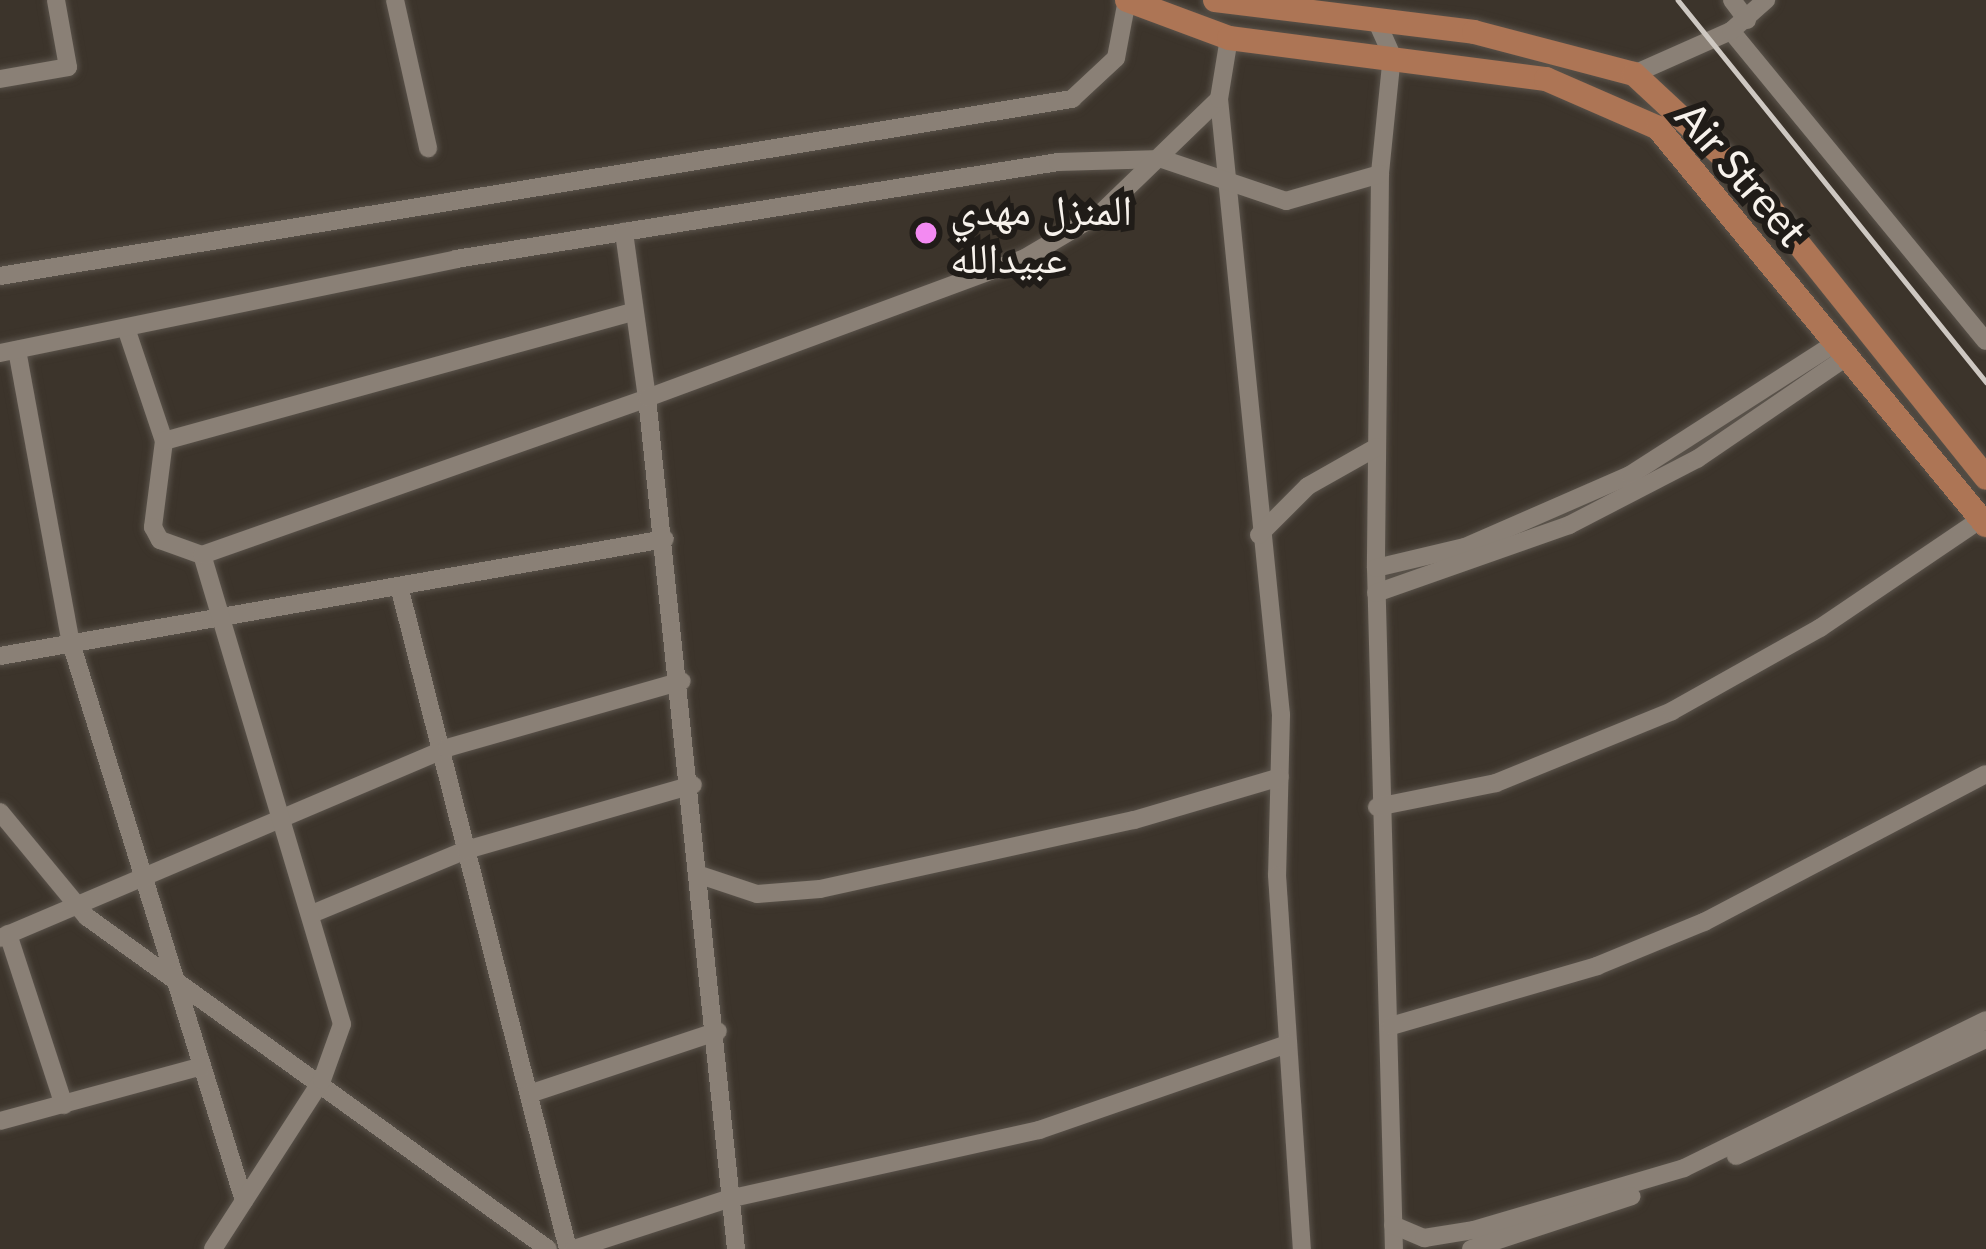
<!DOCTYPE html>
<meta charset="utf-8">
<style>
body{margin:0}
#map{position:relative;width:1986px;height:1249px;overflow:hidden;background:#3c342b;font-family:Lato,"Noto Naskh Arabic",sans-serif}
div>[style]{position:absolute}
.roads{filter:drop-shadow(0 0 3px #5a534b) drop-shadow(0 0 3px #5a534b)}
.minor>*{height:18px;margin:-9px;padding:0 9px;transform-origin:9px;border-radius:9px;background:#8a8076}
.major>*{height:24px;margin:-12px;padding:0 12px;transform-origin:12px;border-radius:12px;background:#ad7555}
.rail>*{height:4.5px;margin:-2.25px;padding:0 2.25px;transform-origin:2.25px;border-radius:2.25px;background:#cec8c2}
.dots>*{width:33px;height:33px;translate:-50% -50%;box-sizing:border-box;border:6px solid #201c18;border-radius:50%}
span{translate:-50% -50%;white-space:nowrap;text-align:center;line-height:1.15;-webkit-text-stroke:12px #201c18;paint-order:stroke}
.street-label{font-size:42px;color:#f7f2ec}
.poi-label{font-size:42px;color:#f7f2ec}
.left{translate:0 -50%;text-align:left}
</style>
<div id="map">
<div class="roads">
<div class="minor">
<i style="left:395px;top:0;width:152px;rotate:77.4deg"></i>
<i style="left:1732px;top:0;width:25px;rotate:53deg"></i>
<i style="left:1377px;top:22px;width:36px;rotate:66deg"></i>
<i style="left:1392px;top:55px;width:120px;rotate:95.8deg"></i>
<i style="left:1380px;top:174px;width:394px;rotate:90.6deg"></i>
<i style="left:1376px;top:568px;width:681px;rotate:88.49deg"></i>
<i style="left:1731px;top:31px;width:401px;rotate:50.6deg"></i>
<i style="left:1634px;top:74px;width:106px;rotate:-23.9deg"></i>
<i style="left:1731px;top:31px;width:47px;rotate:-41.5deg"></i>
<i style="left:0;top:79px;width:69px;rotate:-10deg"></i>
<i style="left:68px;top:67px;width:68px;rotate:-100.2deg"></i>
<i style="left:1219px;top:99px;width:619px;rotate:84.25deg"></i>
<i style="left:1281px;top:715px;width:160px;rotate:91.4deg"></i>
<i style="left:1277px;top:875px;width:375px;rotate:86.2deg"></i>
<i style="left:0;top:276px;width:1087px;rotate:-9.38deg"></i>
<i style="left:1072px;top:99px;width:60px;rotate:-43deg"></i>
<i style="left:1116px;top:58px;width:59px;rotate:-79.3deg"></i>
<i style="left:126px;top:328px;width:119px;rotate:71.4deg"></i>
<i style="left:164px;top:441px;width:87px;rotate:97.3deg"></i>
<i style="left:153px;top:527px;width:15px;rotate:62deg"></i>
<i style="left:160px;top:540px;width:45px;rotate:19.7deg"></i>
<i style="left:17px;top:350px;width:298px;rotate:79.6deg"></i>
<i style="left:71px;top:643px;width:584px;rotate:72.77deg"></i>
<i style="left:0;top:353px;width:466px;rotate:-11.6deg"></i>
<i style="left:456px;top:259px;width:610px;rotate:-9.15deg"></i>
<i style="left:1058px;top:162px;width:104px;rotate:-1.7deg"></i>
<i style="left:1162px;top:159px;width:131px;rotate:18.7deg"></i>
<i style="left:1286px;top:201px;width:98px;rotate:-16deg"></i>
<i style="left:164px;top:441px;width:483px;rotate:-15.4deg"></i>
<i style="left:1259px;top:535px;width:69px;rotate:-45deg"></i>
<i style="left:1308px;top:486px;width:79px;rotate:-29.5deg"></i>
<i style="left:1376px;top:568px;width:91px;rotate:-13.3deg"></i>
<i style="left:1465px;top:547px;width:180px;rotate:-23.6deg"></i>
<i style="left:1630px;top:475px;width:242px;rotate:-32.7deg"></i>
<i style="left:399px;top:586px;width:684px;rotate:75.7deg"></i>
<i style="left:1376px;top:593px;width:205px;rotate:-19.4deg"></i>
<i style="left:1569px;top:525px;width:144px;rotate:-27.3deg"></i>
<i style="left:1697px;top:459px;width:179px;rotate:-34.3deg"></i>
<i style="left:0;top:656px;width:675px;rotate:-9.98deg"></i>
<i style="left:1377px;top:807px;width:121px;rotate:-11.4deg"></i>
<i style="left:1496px;top:783px;width:190px;rotate:-22.2deg"></i>
<i style="left:1672px;top:711px;width:170px;rotate:-29.3deg"></i>
<i style="left:1820px;top:628px;width:194px;rotate:-34.1deg"></i>
<i style="left:0;top:812px;width:136px;rotate:50.4deg"></i>
<i style="left:87px;top:917px;width:568px;rotate:35.76deg"></i>
<i style="left:700px;top:875px;width:60px;rotate:18.4deg"></i>
<i style="left:757px;top:894px;width:63px;rotate:-4.5deg"></i>
<i style="left:820px;top:889px;width:321px;rotate:-12.4deg"></i>
<i style="left:1134px;top:820px;width:152px;rotate:-16.4deg"></i>
<i style="left:314px;top:913px;width:165px;rotate:-22.5deg"></i>
<i style="left:466px;top:850px;width:236px;rotate:-16deg"></i>
<i style="left:8px;top:934px;width:180px;rotate:71.9deg"></i>
<i style="left:0;top:938px;width:486px;rotate:-23deg"></i>
<i style="left:447px;top:748px;width:244px;rotate:-15.9deg"></i>
<i style="left:1391px;top:1026px;width:215px;rotate:-16.2deg"></i>
<i style="left:1597px;top:966px;width:116px;rotate:-22.4deg"></i>
<i style="left:1704px;top:922px;width:318px;rotate:-27.7deg"></i>
<i style="left:529px;top:1094px;width:199px;rotate:-18.4deg"></i>
<i style="left:0;top:1121px;width:209px;rotate:-15.2deg"></i>
<i style="left:1736px;top:1156px;width:276px;rotate:-25.1deg"></i>
<i style="left:1393px;top:1225px;width:34px;rotate:23deg"></i>
<i style="left:1424px;top:1238px;width:51px;rotate:-9.1deg"></i>
<i style="left:1474px;top:1230px;width:219px;rotate:-16.4deg"></i>
<i style="left:1684px;top:1168px;width:336px;rotate:-26.1deg"></i>
<i style="left:213px;top:1249px;width:201px;rotate:-57.2deg"></i>
<i style="left:322px;top:1080px;width:59px;rotate:-70.3deg"></i>
<i style="left:342px;top:1024px;width:489px;rotate:-106.6deg"></i>
<i style="left:202px;top:555px;width:472px;rotate:-19.4deg"></i>
<i style="left:647px;top:398px;width:168px;rotate:-97.9deg"></i>
<i style="left:574px;top:1249px;width:162px;rotate:-18deg"></i>
<i style="left:728px;top:1199px;width:319px;rotate:-12.5deg"></i>
<i style="left:1039px;top:1130px;width:263px;rotate:-19.1deg"></i>
<i style="left:736px;top:1249px;width:856px;rotate:-95.97deg"></i>
<i style="left:647px;top:398px;width:403px;rotate:-20.3deg"></i>
<i style="left:1025px;top:258px;width:88px;rotate:-30.6deg"></i>
<i style="left:1101px;top:213px;width:164px;rotate:-44deg"></i>
<i style="left:1219px;top:99px;width:62px;rotate:-80.7deg"></i>
<i style="left:1471px;top:1249px;width:169px;rotate:-18.2deg"></i>
</div>
<div class="major">
<i style="left:1127px;top:0;width:109px;rotate:20.4deg"></i>
<i style="left:1229px;top:38px;width:320px;rotate:7.4deg"></i>
<i style="left:1546px;top:79px;width:122px;rotate:23.6deg"></i>
<i style="left:1658px;top:128px;width:515px;rotate:50.44deg"></i>
<i style="left:1215px;top:0;width:261px;rotate:7deg"></i>
<i style="left:1474px;top:32px;width:165px;rotate:14.7deg"></i>
<i style="left:1634px;top:74px;width:153px;rotate:42.9deg"></i>
<i style="left:1746px;top:178px;width:384px;rotate:51.3deg"></i>
</div>
</div>
<div class="rail">
<i style="left:1678px;top:0;width:491px;rotate:51.1deg"></i>
</div>
<div class="dots">
<i style="left:926px;top:233px;background:#f38af2"></i>
</div>
<div class="street-label">
<span style="left:1742px;top:173px;rotate:49deg">Air Street</span>
</div>
<div class="poi-label">
<span class="left" style="left:950px;top:233px">المنزل مهدي<br>عبيدالله</span>
</div>
</div>
